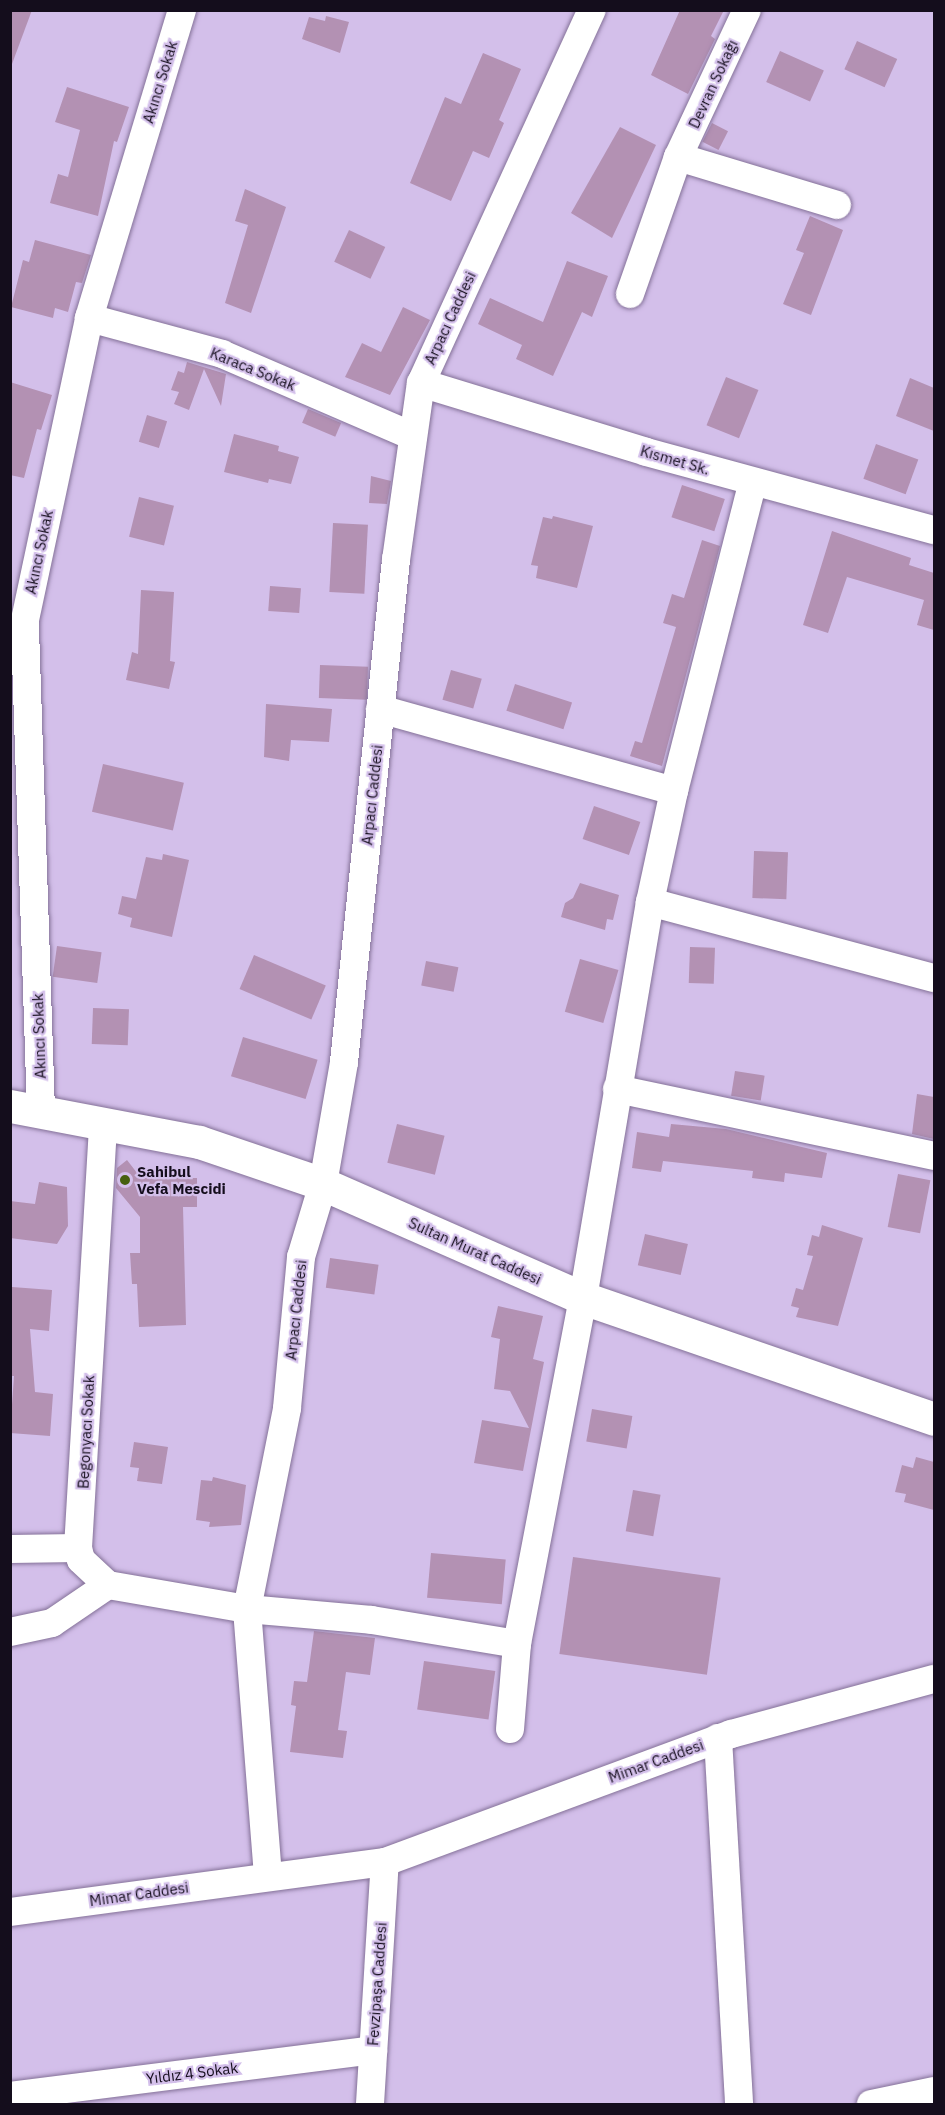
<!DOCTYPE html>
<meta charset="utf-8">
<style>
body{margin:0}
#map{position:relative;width:945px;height:2115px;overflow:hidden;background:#d3bfea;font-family:"IBM Plex Sans",sans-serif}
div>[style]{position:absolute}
.building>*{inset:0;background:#b391b3;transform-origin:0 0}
.roads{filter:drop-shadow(0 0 2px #847198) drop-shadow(0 0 2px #847198)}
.minor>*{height:28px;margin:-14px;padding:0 14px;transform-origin:14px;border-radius:14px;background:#fff}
.major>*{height:33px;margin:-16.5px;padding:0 16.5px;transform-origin:16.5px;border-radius:16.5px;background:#fff}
.dots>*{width:16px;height:16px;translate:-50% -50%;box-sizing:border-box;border:3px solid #d3bfea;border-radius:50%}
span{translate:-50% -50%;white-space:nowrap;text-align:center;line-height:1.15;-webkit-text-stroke:4.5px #d3bfea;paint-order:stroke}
.street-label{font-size:15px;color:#140d1c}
.poi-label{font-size:15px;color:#140d1c;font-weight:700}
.left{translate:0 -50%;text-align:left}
.frame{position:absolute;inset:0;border:12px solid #140d1c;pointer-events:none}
</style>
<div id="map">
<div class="building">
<i style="clip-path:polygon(10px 10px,32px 10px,12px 64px,10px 64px)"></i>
<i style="clip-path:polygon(680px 10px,724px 10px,711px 36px,715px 39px,688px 94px,651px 75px)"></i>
<i style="clip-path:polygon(326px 16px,349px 22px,340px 53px,302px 39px,309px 17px,325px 21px)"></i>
<i style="left:857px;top:41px;width:44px;height:31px;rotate:24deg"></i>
<i style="left:780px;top:51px;width:48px;height:34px;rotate:24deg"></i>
<i style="clip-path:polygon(483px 53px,521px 69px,499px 120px,504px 123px,489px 158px,473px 151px,451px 201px,410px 183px,445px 97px,461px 104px)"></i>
<i style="clip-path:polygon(67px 87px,129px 107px,117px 142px,114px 141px,98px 216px,50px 203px,58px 174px,68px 177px,80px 130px,55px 122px)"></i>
<i style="left:712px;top:123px;width:18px;height:21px;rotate:27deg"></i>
<i style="clip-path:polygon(620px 127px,656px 145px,612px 238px,571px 213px)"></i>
<i style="clip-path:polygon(245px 189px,286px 207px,251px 313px,225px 303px,248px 225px,235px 221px)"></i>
<i style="clip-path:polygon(810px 216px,843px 230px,811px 315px,783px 304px,804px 253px,796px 250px)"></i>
<i style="left:349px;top:230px;width:40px;height:35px;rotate:25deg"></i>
<i style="clip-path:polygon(35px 240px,91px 255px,82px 283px,76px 282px,68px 312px,55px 308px,53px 318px,11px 307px,23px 260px,29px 262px)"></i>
<i style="clip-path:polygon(567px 261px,608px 276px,592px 317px,582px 312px,553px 376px,516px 359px,522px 345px,478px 324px,490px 298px,543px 322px)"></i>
<i style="clip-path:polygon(403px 307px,430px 320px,390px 395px,345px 377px,362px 343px,381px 352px)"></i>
<i style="clip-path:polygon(187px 362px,226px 374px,221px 406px,204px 369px,189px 410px,174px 404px,179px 392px,171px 390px,178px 371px,184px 373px)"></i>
<i style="left:726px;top:377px;width:35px;height:52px;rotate:22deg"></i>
<i style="clip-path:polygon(910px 378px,934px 388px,934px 431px,896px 416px)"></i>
<i style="clip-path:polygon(10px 382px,52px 395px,41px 430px,37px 429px,24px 478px,10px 475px)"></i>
<i style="left:308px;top:409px;width:36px;height:15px;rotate:23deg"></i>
<i style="left:147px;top:415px;width:21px;height:28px;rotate:17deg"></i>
<i style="clip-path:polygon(234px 434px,279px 446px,278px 451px,299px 457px,291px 484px,269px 479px,268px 483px,224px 472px)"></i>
<i style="left:876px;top:444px;width:45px;height:37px;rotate:20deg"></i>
<i style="clip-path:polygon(371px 476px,391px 481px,387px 504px,369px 503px)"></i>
<i style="left:682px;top:485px;width:45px;height:34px;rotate:18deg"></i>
<i style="left:139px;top:497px;width:36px;height:41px;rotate:14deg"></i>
<i style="clip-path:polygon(553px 516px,593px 526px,577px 588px,536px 578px,538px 566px,531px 565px,543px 517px,552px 519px)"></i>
<i style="left:333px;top:523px;width:35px;height:69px;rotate:3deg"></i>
<i style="clip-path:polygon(832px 531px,911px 558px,909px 565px,934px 573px,934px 630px,917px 625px,924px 600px,847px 577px,828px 633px,803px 625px)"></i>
<i style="clip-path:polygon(702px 540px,720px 546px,662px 766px,630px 756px,635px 741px,642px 743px,676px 627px,663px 623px,672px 594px,684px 598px)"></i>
<i style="left:270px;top:586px;width:31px;height:25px;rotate:4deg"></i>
<i style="clip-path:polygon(141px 590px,174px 592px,170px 661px,175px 662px,169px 689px,126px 680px,132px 652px,138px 654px)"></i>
<i style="left:320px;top:665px;width:48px;height:33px;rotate:2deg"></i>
<i style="left:451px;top:670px;width:32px;height:31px;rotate:16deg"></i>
<i style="left:515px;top:684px;width:60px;height:28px;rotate:18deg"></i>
<i style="clip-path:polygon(266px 704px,332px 709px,329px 742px,291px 740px,289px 761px,264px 757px)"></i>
<i style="left:103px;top:764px;width:83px;height:49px;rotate:13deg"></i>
<i style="left:594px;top:806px;width:49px;height:35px;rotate:19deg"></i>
<i style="left:754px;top:851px;width:34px;height:47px;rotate:2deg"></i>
<i style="clip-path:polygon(163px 854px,189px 860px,172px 937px,130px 927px,132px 918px,118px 914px,122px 896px,136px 899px,146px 857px,162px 860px)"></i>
<i style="clip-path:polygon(580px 883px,619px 895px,613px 920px,607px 919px,605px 930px,561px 917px,565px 903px,573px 898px)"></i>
<i style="left:57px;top:946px;width:45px;height:31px;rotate:8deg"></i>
<i style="left:690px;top:947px;width:25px;height:36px;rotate:2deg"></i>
<i style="left:254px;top:955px;width:78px;height:37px;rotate:23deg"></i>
<i style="left:580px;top:959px;width:40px;height:55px;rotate:16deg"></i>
<i style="left:426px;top:961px;width:33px;height:25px;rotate:11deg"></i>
<i style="left:93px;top:1008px;width:36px;height:36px;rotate:2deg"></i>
<i style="left:243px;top:1037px;width:78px;height:41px;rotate:17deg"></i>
<i style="left:735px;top:1071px;width:30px;height:25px;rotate:9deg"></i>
<i style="clip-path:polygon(917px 1094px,934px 1097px,934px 1139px,912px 1134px)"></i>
<i style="left:397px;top:1124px;width:49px;height:40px;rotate:14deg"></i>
<i style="clip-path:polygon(671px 1124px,726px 1129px,827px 1153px,822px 1178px,785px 1173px,784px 1182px,752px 1178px,753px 1171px,663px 1161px,661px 1172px,632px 1168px,637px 1132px,669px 1137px)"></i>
<i style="clip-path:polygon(127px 1160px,141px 1178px,197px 1178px,197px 1207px,183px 1207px,186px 1325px,139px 1327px,137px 1284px,132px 1284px,130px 1253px,140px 1253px,140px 1217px,116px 1188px,117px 1168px)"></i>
<i style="left:898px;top:1174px;width:33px;height:54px;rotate:11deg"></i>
<i style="clip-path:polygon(39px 1182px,67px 1187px,68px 1226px,57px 1244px,10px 1238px,10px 1201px,35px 1204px)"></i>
<i style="clip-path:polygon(822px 1225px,863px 1238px,838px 1326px,796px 1317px,799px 1308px,791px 1306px,796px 1288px,803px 1290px,813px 1256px,807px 1255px,812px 1235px,819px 1237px)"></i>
<i style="left:645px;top:1234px;width:44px;height:32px;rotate:13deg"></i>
<i style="left:330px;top:1258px;width:49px;height:30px;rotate:8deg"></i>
<i style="clip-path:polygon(12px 1287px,52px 1290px,49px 1331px,30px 1329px,35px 1392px,53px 1394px,50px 1436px,10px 1433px,14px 1376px,10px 1376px)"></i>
<i style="clip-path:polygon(498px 1306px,543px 1316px,533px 1359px,544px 1362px,523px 1471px,474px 1463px,482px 1420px,529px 1428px,510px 1391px,494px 1389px,500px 1339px,491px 1337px)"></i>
<i style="left:592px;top:1409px;width:41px;height:33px;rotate:10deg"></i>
<i style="clip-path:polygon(134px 1442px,168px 1447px,162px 1484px,137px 1481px,139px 1468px,130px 1467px)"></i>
<i style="clip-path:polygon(916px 1457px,934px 1462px,934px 1510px,904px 1502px,906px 1494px,895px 1492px,902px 1465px,913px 1468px)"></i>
<i style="clip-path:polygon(213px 1477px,246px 1485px,241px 1525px,209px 1527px,210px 1522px,196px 1520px,201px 1480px,212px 1481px)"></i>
<i style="left:633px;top:1490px;width:28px;height:42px;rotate:10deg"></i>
<i style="left:431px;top:1553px;width:75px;height:45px;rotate:5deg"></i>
<i style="left:573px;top:1557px;width:149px;height:98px;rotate:8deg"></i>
<i style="clip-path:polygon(314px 1631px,375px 1638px,370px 1675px,346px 1672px,338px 1730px,347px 1731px,343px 1758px,290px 1752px,296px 1706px,291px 1705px,294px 1681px,307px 1682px)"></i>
<i style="left:424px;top:1661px;width:72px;height:49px;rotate:8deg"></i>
</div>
<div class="roads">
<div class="minor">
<i style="left:678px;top:157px;width:162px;rotate:-64.9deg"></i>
<i style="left:630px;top:294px;width:145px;rotate:-70.7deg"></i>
<i style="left:678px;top:157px;width:166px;rotate:16.8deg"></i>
<i style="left:89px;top:318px;width:138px;rotate:15.1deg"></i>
<i style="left:222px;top:354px;width:207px;rotate:23.3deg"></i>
<i style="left:421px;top:383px;width:235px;rotate:17deg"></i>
<i style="left:646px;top:452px;width:298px;rotate:15.2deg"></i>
<i style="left:380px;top:709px;width:305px;rotate:15.6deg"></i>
<i style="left:674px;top:791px;width:114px;rotate:102.2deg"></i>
<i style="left:674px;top:791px;width:319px;rotate:-75.7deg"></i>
<i style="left:617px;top:1089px;width:324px;rotate:11.9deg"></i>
<i style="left:41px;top:1111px;width:491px;rotate:-91.9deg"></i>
<i style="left:25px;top:620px;width:309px;rotate:-78deg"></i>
<i style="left:89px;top:318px;width:322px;rotate:-73.2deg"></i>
<i style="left:103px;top:1127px;width:422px;rotate:93.4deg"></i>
<i style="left:78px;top:1548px;width:12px;rotate:76deg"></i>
<i style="left:81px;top:1560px;width:37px;rotate:43deg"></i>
<i style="left:108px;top:1585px;width:141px;rotate:9.8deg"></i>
<i style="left:247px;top:1609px;width:125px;rotate:5deg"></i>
<i style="left:372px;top:1620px;width:147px;rotate:9.4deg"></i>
<i style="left:10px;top:1549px;width:68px;rotate:-0.8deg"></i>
<i style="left:10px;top:1632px;width:43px;rotate:-12.1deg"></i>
<i style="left:52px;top:1623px;width:68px;rotate:-34.2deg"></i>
<i style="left:510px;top:1729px;width:85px;rotate:-85.3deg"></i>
<i style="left:517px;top:1644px;width:352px;rotate:-79.2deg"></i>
<i style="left:583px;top:1298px;width:402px;rotate:-80.4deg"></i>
<i style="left:650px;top:902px;width:294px;rotate:15deg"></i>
<i style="left:718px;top:1738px;width:367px;rotate:86.7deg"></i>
<i style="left:268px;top:1876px;width:268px;rotate:-94.5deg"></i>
<i style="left:247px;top:1609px;width:205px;rotate:-78.7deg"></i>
<i style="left:287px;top:1408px;width:152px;rotate:-84.7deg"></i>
<i style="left:301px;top:1257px;width:76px;rotate:-73.2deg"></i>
<i style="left:323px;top:1184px;width:124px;rotate:-80.2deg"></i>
<i style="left:344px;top:1062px;width:505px;rotate:-84.09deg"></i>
<i style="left:396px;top:560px;width:179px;rotate:-82deg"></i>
<i style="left:421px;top:383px;width:410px;rotate:-65.4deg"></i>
<i style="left:10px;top:1912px;width:378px;rotate:-7.6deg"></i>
<i style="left:385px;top:1862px;width:369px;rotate:-20.3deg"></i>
<i style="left:731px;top:1734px;width:210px;rotate:-15.2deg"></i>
<i style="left:10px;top:2096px;width:366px;rotate:-7.2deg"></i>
<i style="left:370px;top:2104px;width:242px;rotate:-86.5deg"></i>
<i style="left:871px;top:2104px;width:64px;rotate:-11.7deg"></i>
</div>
<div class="major">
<i style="left:10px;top:1106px;width:192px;rotate:10.8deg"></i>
<i style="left:199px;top:1142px;width:131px;rotate:18.7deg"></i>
<i style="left:323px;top:1184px;width:284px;rotate:23.7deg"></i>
<i style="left:583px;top:1298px;width:371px;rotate:19deg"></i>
</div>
</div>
<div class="dots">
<i style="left:125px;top:1180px;background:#465f0e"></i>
</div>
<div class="street-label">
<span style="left:160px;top:82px;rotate:-73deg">Akıncı Sokak</span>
<span style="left:713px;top:84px;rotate:-65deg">Devran Sokağı</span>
<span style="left:450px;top:318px;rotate:-65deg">Arpacı Caddesi</span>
<span style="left:253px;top:369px;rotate:22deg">Karaca Sokak</span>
<span style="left:675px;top:460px;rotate:16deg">Kısmet Sk.</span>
<span style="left:39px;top:552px;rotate:-78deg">Akıncı Sokak</span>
<span style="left:372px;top:795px;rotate:-84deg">Arpacı Caddesi</span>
<span style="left:39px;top:1036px;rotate:-92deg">Akıncı Sokak</span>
<span style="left:475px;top:1251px;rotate:24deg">Sultan Murat Caddesi</span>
<span style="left:296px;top:1310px;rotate:-84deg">Arpacı Caddesi</span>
<span style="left:86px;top:1432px;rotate:-87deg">Begonyacı Sokak</span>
<span style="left:656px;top:1761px;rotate:-20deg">Mimar Caddesi</span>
<span style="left:139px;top:1894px;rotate:-8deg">Mimar Caddesi</span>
<span style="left:377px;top:1984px;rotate:-86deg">Fevzipaşa Caddesi</span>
<span style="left:192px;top:2073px;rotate:-7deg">Yıldız 4 Sokak</span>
</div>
<div class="poi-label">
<span class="left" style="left:137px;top:1180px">Sahibul<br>Vefa Mescidi</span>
</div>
<div class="frame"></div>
</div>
